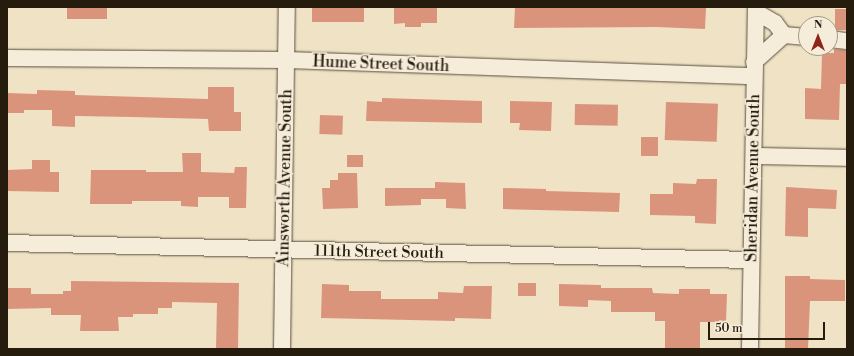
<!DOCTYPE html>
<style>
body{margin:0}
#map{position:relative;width:854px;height:356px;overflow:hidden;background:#f0e2c5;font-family:"Libre Bodoni",serif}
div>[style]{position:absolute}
.building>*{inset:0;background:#db947c;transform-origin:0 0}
.roads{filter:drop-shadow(0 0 1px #584e3c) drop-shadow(0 0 1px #584e3c)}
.minor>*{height:16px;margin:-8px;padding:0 8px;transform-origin:8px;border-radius:8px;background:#f5ecd9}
span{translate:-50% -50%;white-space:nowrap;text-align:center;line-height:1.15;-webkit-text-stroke:3px #f5ecd9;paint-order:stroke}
.street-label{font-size:16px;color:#261c0e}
.frame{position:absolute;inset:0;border:8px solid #261c0e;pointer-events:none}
.north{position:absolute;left:798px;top:16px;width:40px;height:40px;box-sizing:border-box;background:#f5ecd9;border:1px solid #a29988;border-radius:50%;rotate:0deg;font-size:11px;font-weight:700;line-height:16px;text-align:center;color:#261c0e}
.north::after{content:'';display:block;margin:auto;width:14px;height:18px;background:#8f2418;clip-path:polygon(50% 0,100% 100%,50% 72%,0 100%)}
.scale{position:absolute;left:708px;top:322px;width:117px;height:18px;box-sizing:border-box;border:2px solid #261c0e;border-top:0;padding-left:5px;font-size:12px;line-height:14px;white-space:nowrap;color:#261c0e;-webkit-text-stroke:3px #f5ecd9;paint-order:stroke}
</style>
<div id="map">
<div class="building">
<i style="left:67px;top:7px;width:40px;height:12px"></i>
<i style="left:312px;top:7px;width:52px;height:15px"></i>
<i style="clip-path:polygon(394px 7px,437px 7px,437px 23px,421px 23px,421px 27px,405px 27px,405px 23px,394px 24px)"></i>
<i style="clip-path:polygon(515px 7px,706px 8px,705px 29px,656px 27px,514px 28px)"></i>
<i style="left:835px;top:9px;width:12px;height:21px"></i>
<i style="clip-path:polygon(834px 49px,847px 50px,847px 84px,840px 84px,839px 120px,805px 119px,805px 88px,821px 89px,822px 53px,834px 53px)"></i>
<i style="clip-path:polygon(208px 87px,234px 87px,234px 112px,241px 112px,241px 131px,209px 131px,208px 119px,132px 117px,75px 116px,75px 127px,52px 126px,52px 110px,24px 110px,24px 113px,7px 113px,7px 93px,37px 94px,37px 90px,75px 91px,75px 95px,208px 99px)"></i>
<i style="clip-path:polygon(382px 98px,482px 101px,482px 123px,366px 121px,367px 101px,382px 102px)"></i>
<i style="clip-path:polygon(510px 101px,552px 102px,551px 131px,519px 130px,520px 123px,510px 123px)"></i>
<i style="left:666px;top:102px;width:52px;height:38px;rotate:2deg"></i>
<i style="left:575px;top:104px;width:43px;height:21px;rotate:1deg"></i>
<i style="left:320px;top:115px;width:23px;height:19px;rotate:2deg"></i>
<i style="left:641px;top:137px;width:17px;height:19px"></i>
<i style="clip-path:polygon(182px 153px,201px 153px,201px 172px,234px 173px,235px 167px,247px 167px,246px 208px,229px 208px,229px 197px,198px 197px,198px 207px,181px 206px,181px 201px,132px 201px,132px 204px,90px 204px,91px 170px,146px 170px,146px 172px,183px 172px)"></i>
<i style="left:347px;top:155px;width:16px;height:12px"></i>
<i style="clip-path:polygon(32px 160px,50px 160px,50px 172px,59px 172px,59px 192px,7px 191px,7px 170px,32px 169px)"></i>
<i style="clip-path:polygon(338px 173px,357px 173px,358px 208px,323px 209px,322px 188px,330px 188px,330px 180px,338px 180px)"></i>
<i style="clip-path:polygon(697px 179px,717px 179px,716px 224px,695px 223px,695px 216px,650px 215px,650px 194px,673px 194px,673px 183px,696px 184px)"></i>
<i style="clip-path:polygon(435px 182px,465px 183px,466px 209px,446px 208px,446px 199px,421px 199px,421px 205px,385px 206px,385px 188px,435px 188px)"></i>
<i style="clip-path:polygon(786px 187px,837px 190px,836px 209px,808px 208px,808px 237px,785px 236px)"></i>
<i style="clip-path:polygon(503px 188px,546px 189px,546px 191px,620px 193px,619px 212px,503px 209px)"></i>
<i style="clip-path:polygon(785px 276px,810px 276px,810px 279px,845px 280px,845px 301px,810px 301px,808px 349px,785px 349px)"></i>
<i style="clip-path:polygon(71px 281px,239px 283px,238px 349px,216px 349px,217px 303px,172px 302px,172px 308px,158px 308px,158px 314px,133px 314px,133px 317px,118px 317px,119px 331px,80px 331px,81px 315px,51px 315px,51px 308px,7px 309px,7px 288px,31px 288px,31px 294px,63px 294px,63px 291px,71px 291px)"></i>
<i style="left:518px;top:283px;width:18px;height:13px"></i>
<i style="clip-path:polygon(322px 284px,349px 285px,349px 291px,381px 291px,381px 299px,438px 299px,438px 292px,463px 293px,464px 286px,492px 286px,491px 319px,455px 318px,455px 321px,321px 318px)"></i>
<i style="clip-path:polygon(559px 284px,601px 285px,601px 288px,652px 288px,653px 293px,679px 294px,679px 289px,710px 289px,710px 294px,727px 294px,726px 322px,700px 322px,700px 348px,665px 349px,665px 321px,655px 321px,655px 312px,611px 312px,611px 301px,588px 300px,588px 307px,559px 306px)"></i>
</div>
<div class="roads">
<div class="minor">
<i style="left:756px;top:12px;width:22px;rotate:30deg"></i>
<i style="left:775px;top:23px;width:15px;rotate:53deg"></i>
<i style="left:830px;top:39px;width:17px;rotate:7deg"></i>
<i style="left:7px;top:58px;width:280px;rotate:0.4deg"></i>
<i style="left:287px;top:60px;width:467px;rotate:2deg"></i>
<i style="left:754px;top:62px;width:40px;rotate:-42deg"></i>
<i style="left:784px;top:35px;width:22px;rotate:5deg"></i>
<i style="left:754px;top:156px;width:93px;rotate:1.2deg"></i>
<i style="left:7px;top:243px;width:744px;rotate:1.31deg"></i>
<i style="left:282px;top:349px;width:342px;rotate:-89.2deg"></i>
<i style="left:750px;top:349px;width:342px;rotate:-89deg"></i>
</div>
</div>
<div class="street-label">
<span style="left:381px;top:64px;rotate:2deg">Hume Street South</span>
<span style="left:285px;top:178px;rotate:-89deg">Ainsworth Avenue South</span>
<span style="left:753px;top:178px;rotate:-89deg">Sheridan Avenue South</span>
<span style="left:379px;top:252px;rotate:1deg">111th Street South</span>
</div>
<div class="frame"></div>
<div class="north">N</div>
<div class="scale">50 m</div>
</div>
